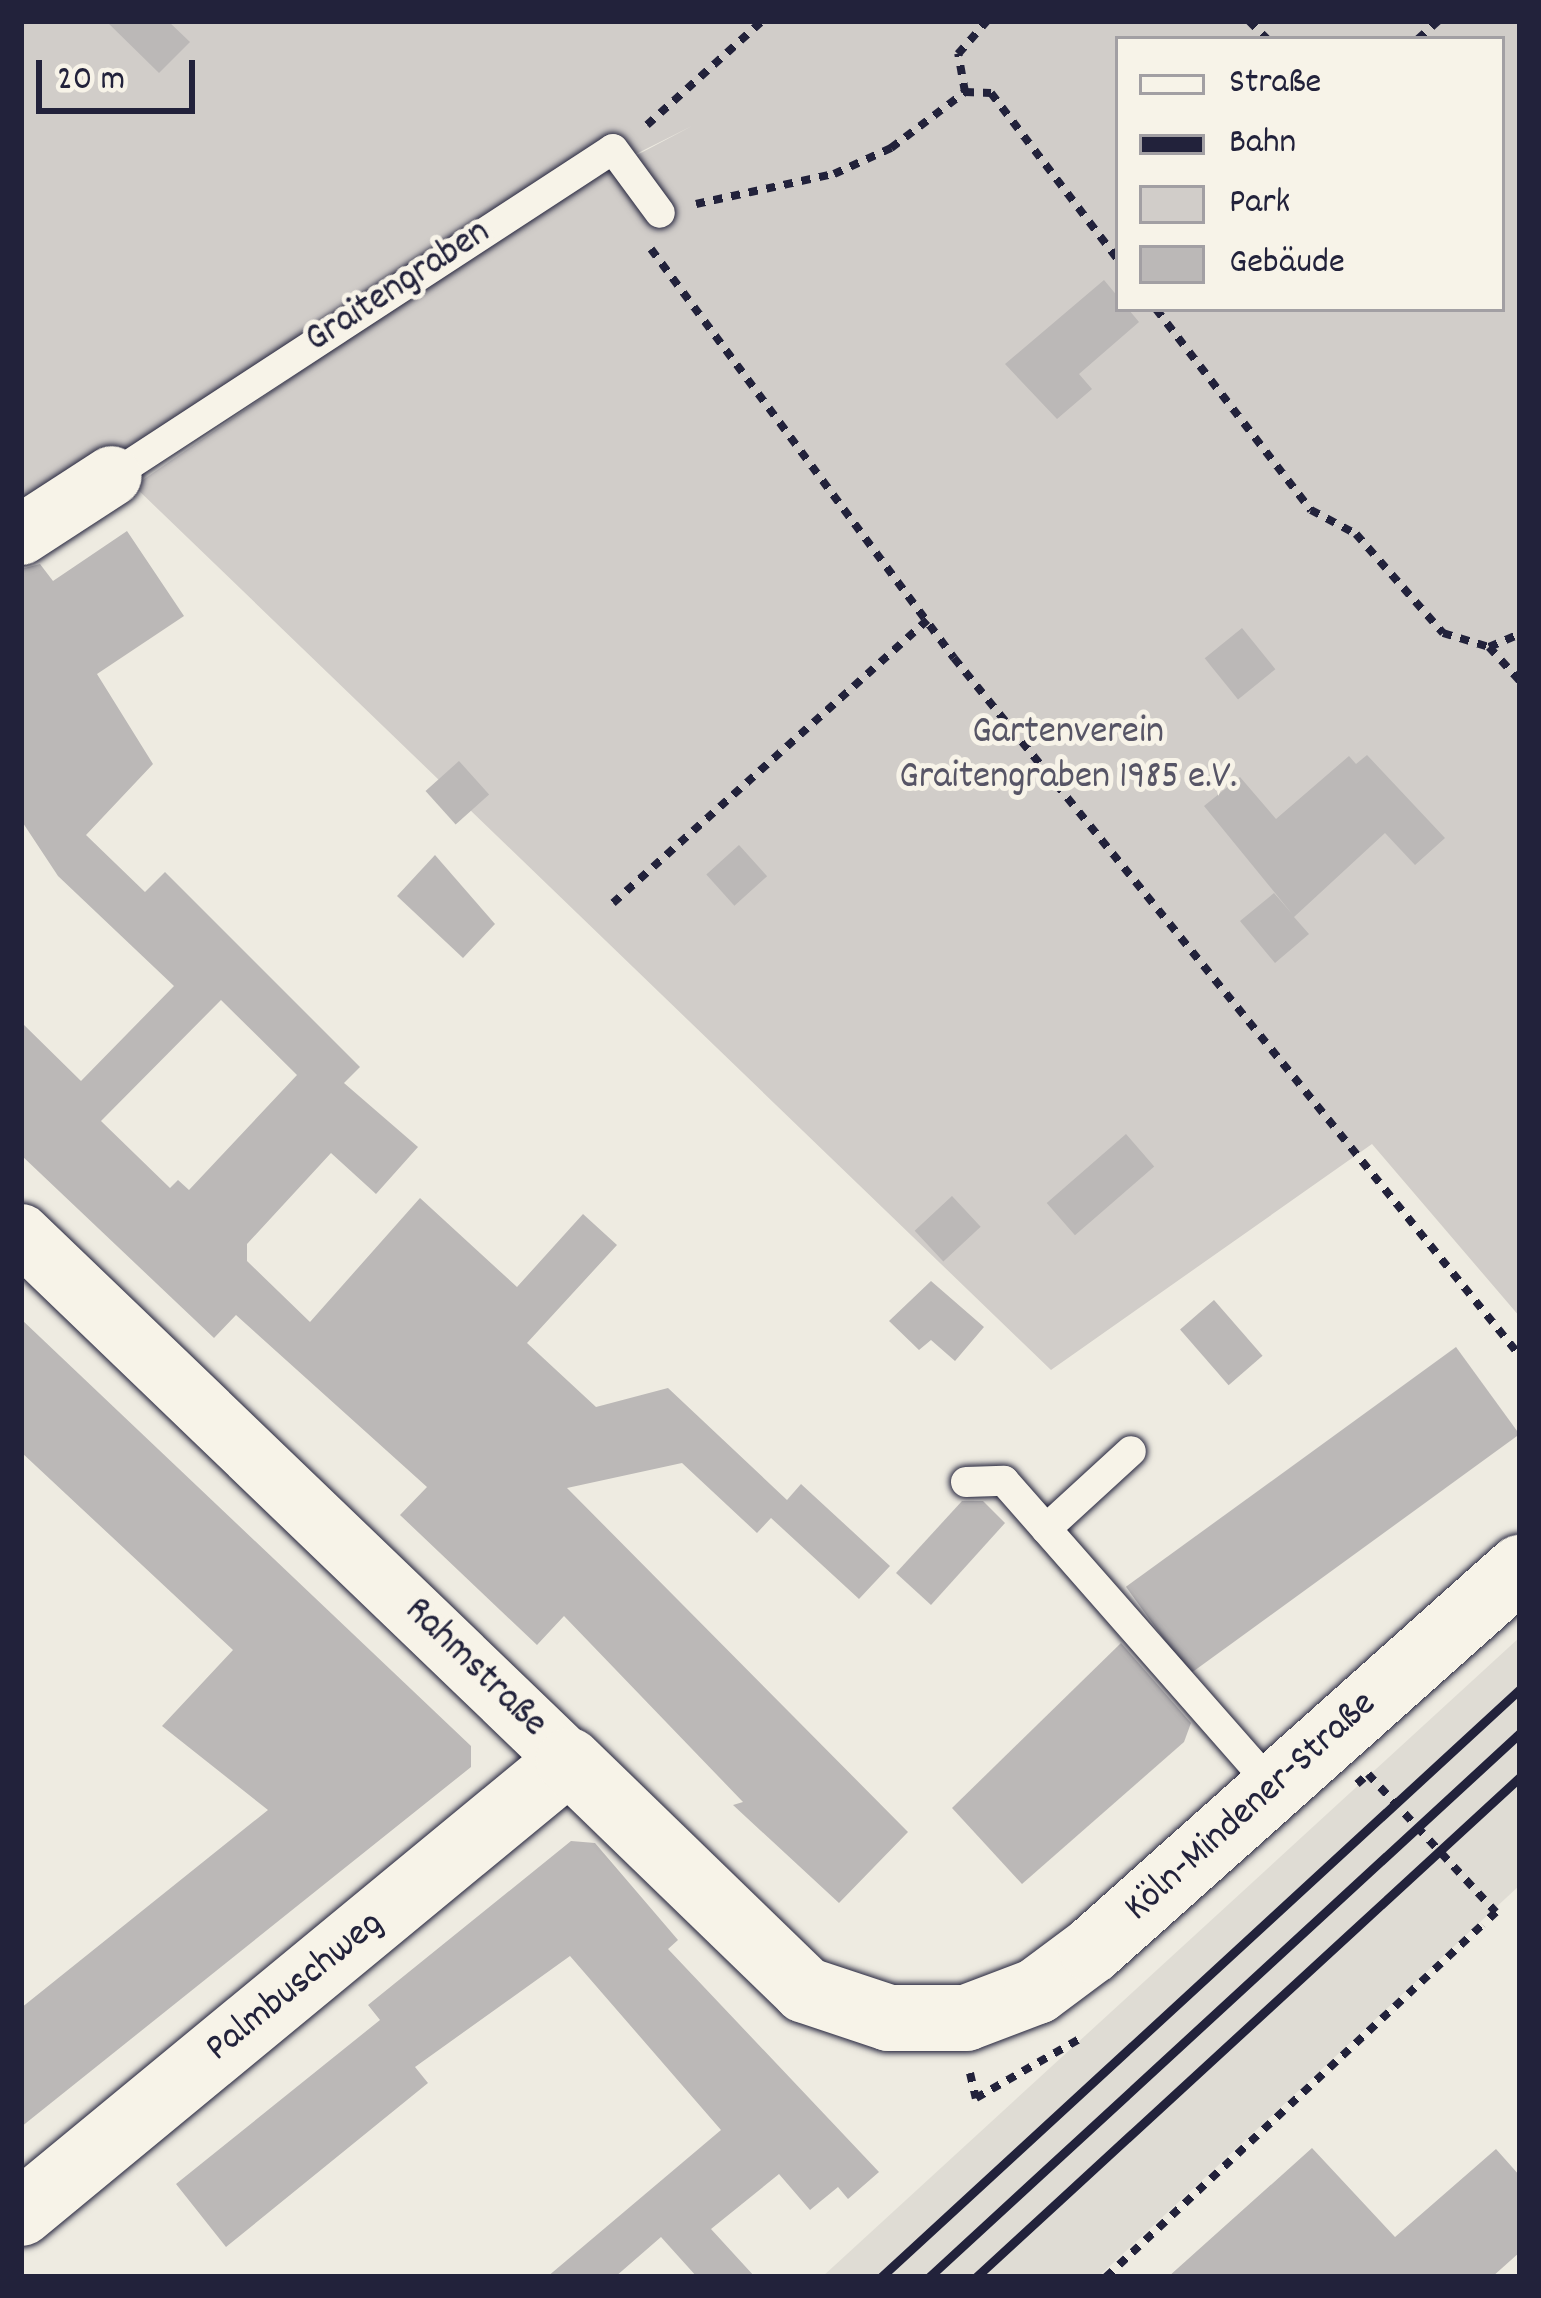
<!DOCTYPE html>
<meta charset="utf-8">
<style>
body{margin:0}
#map{position:relative;width:1541px;height:2298px;overflow:hidden;background:#eeebe1;font-family:Dekko,sans-serif}
div>[style]{position:absolute}
.built>*{inset:0;background:#dfdcd4}
.green>*{inset:0;background:#d1cdc9}
.building>*{inset:0;background:#bbb8b7;transform-origin:0 0}
.path>*{height:8px;margin-top:-4px;transform-origin:0;background:repeating-linear-gradient(90deg,#22223b 0 9px,transparent 0 18px)}
.roads{filter:drop-shadow(0 0 3px #22223b) drop-shadow(0 0 3px #22223b)}
.service>*{height:30px;margin:-15px;padding:0 15px;transform-origin:15px;border-radius:15px;background:#f7f3e8}
.minor>*{height:60px;margin:-30px;padding:0 30px;transform-origin:30px;border-radius:30px;background:#f7f3e8}
.tertiary>*{height:66px;margin:-33px;padding:0 33px;transform-origin:33px;border-radius:33px;background:#f7f3e8}
.rail>*{height:9px;margin:-4.5px;padding:0 4.5px;transform-origin:4.5px;border-radius:4.5px;background:#22223b}
.path-bridge>*{height:8px;margin-top:-4px;transform-origin:0;background:repeating-linear-gradient(90deg,#22223b 0 9px,transparent 0 18px)}
span{translate:-50% -50%;white-space:nowrap;text-align:center;line-height:1.15;-webkit-text-stroke:10px #f7f3e8;paint-order:stroke}
.street-label{font-size:39px;color:#22223b}
.park-label{font-size:39px;color:#575566}
.frame{position:absolute;inset:0;border:24px solid #22223b;pointer-events:none}
.legend{position:absolute;left:1115px;top:36px;width:390px;height:276px;box-sizing:border-box;background:#f7f3e8;border:3px solid #a29fa3;margin:0;padding:15px 21px;list-style:none;font-size:36px;color:#22223b}
.legend li{display:flex;align-items:center;gap:24px;height:60px}
.legend b{width:60px;border:3px solid #a29fa3}
.scale{position:absolute;left:36px;top:60px;width:159px;height:54px;box-sizing:border-box;border:6px solid #22223b;border-top:0;padding-left:15px;font-size:36px;line-height:42px;white-space:nowrap;color:#22223b;-webkit-text-stroke:9px #f7f3e8;paint-order:stroke}
</style>
<div id="map">
<div class="built">
<i style="clip-path:polygon(1520px 1637px,1520px 1885px,1098px 2277px,822px 2277px)"></i>
</div>
<div class="green">
<i style="clip-path:polygon(evenodd,21px 21px,1520px 21px,1520px 1317px,1372px 1144px,1051px 1370px,134px 486px,546px 203px,692px 126px,544px 200px,21px 555px,21px 21px,1118px 39px,1502px 39px,1502px 309px,1118px 309px,1118px 39px)"></i>
</div>
<div class="building">
<i style="clip-path:polygon(106px 21px,168px 21px,190px 42px,159px 73px)"></i>
<i style="clip-path:polygon(1104px 280px,1139px 322px,1079px 374px,1092px 389px,1057px 419px,1005px 364px)"></i>
<i style="clip-path:polygon(evenodd,127px 531px,184px 616px,97px 674px,153px 764px,86px 835px,145px 892px,165px 872px,360px 1067px,344px 1083px,418px 1147px,376px 1194px,331px 1153px,247px 1244px,247px 1261px,310px 1322px,420px 1198px,517px 1287px,583px 1214px,617px 1245px,527px 1343px,596px 1407px,668px 1388px,787px 1500px,801px 1484px,890px 1566px,859px 1599px,771px 1518px,757px 1533px,682px 1463px,567px 1488px,908px 1832px,839px 1903px,733px 1805px,743px 1802px,564px 1616px,537px 1645px,400px 1515px,427px 1487px,236px 1315px,214px 1338px,21px 1155px,21px 1022px,81px 1081px,174px 986px,58px 876px,21px 820px,21px 569px,40px 564px,53px 581px,127px 531px,221px 1000px,297px 1075px,189px 1190px,178px 1180px,170px 1188px,101px 1121px,221px 1000px)"></i>
<i style="left:1242px;top:628px;width:53px;height:48px;rotate:51deg"></i>
<i style="clip-path:polygon(1367px 755px,1445px 838px,1415px 865px,1385px 833px,1294px 917px,1309px 934px,1275px 963px,1240px 921px,1274px 893px,1293px 915px,1204px 806px,1240px 777px,1276px 819px,1349px 756px,1356px 764px)"></i>
<i style="left:459px;top:761px;width:45px;height:45px;rotate:48deg"></i>
<i style="left:739px;top:845px;width:42px;height:44px;rotate:48deg"></i>
<i style="clip-path:polygon(435px 855px,495px 924px,463px 958px,397px 896px)"></i>
<i style="left:1126px;top:1134px;width:43px;height:105px;rotate:49deg"></i>
<i style="left:952px;top:1196px;width:42px;height:51px;rotate:47deg"></i>
<i style="clip-path:polygon(931px 1281px,984px 1327px,955px 1361px,931px 1340px,919px 1350px,889px 1321px)"></i>
<i style="left:1214px;top:1300px;width:74px;height:45px;rotate:49deg"></i>
<i style="clip-path:polygon(21px 1319px,471px 1746px,471px 1767px,21px 2127px,21px 2008px,268px 1810px,162px 1726px,233px 1650px,21px 1452px)"></i>
<i style="left:1456px;top:1347px;width:108px;height:408px;rotate:54deg"></i>
<i style="clip-path:polygon(962px 1501px,983px 1501px,1005px 1523px,931px 1605px,896px 1573px)"></i>
<i style="clip-path:polygon(1121px 1643px,1191px 1723px,1184px 1742px,1022px 1884px,952px 1808px)"></i>
<i style="clip-path:polygon(571px 1841px,595px 1843px,678px 1940px,668px 1949px,879px 2172px,848px 2199px,838px 2187px,810px 2210px,779px 2174px,711px 2229px,755px 2277px,697px 2277px,661px 2237px,615px 2277px,547px 2277px,721px 2130px,570px 1956px,415px 2067px,428px 2083px,226px 2247px,176px 2184px,380px 2020px,368px 2005px)"></i>
<i style="clip-path:polygon(1312px 2148px,1395px 2237px,1496px 2149px,1520px 2176px,1520px 2252px,1492px 2277px,1168px 2277px)"></i>
</div>
<div class="path">
<i style="left:1249px;top:21px;width:25px;rotate:45deg"></i>
<i style="left:1418px;top:39px;width:27px;rotate:-42deg"></i>
<i style="left:965px;top:92px;width:26px;rotate:2deg"></i>
<i style="left:991px;top:93px;width:210px;rotate:52.7deg"></i>
<i style="left:647px;top:125px;width:155px;rotate:-42.1deg"></i>
<i style="left:696px;top:204px;width:141px;rotate:-12.3deg"></i>
<i style="left:834px;top:174px;width:63px;rotate:-24.5deg"></i>
<i style="left:891px;top:148px;width:93px;rotate:-37.1deg"></i>
<i style="left:965px;top:92px;width:39px;rotate:-100deg"></i>
<i style="left:958px;top:54px;width:44px;rotate:-48.7deg"></i>
<i style="left:651px;top:249px;width:509px;rotate:53.47deg"></i>
<i style="left:954px;top:658px;width:899px;rotate:50.96deg"></i>
<i style="left:1156px;top:309px;width:254px;rotate:52.4deg"></i>
<i style="left:1311px;top:510px;width:51px;rotate:28.1deg"></i>
<i style="left:1356px;top:534px;width:132px;rotate:48.7deg"></i>
<i style="left:1443px;top:633px;width:48px;rotate:16.9deg"></i>
<i style="left:1489px;top:647px;width:46px;rotate:47.6deg"></i>
<i style="left:1489px;top:647px;width:34px;rotate:-23deg"></i>
<i style="left:613px;top:903px;width:423px;rotate:-42deg"></i>
<i style="left:970px;top:2073px;width:26px;rotate:77deg"></i>
<i style="left:976px;top:2098px;width:121px;rotate:-29.7deg"></i>
<i style="left:1106px;top:2277px;width:516px;rotate:-43.12deg"></i>
</div>
<div class="roads">
<div class="service">
<i style="left:112px;top:476px;width:598px;rotate:-33.13deg"></i>
<i style="left:613px;top:149px;width:79px;rotate:53.7deg"></i>
<i style="left:966px;top:1482px;width:38px;rotate:-2deg"></i>
<i style="left:1004px;top:1481px;width:409px;rotate:48.7deg"></i>
<i style="left:1046px;top:1529px;width:115px;rotate:-42.5deg"></i>
</div>
<div class="minor">
<i style="left:21px;top:535px;width:108px;rotate:-33deg"></i>
<i style="left:21px;top:1234px;width:760px;rotate:43.88deg"></i>
</div>
<div class="tertiary">
<i style="left:21px;top:2213px;width:710px;rotate:-39.52deg"></i>
<i style="left:569px;top:1761px;width:329px;rotate:44.1deg"></i>
<i style="left:805px;top:1990px;width:89px;rotate:18.4deg"></i>
<i style="left:889px;top:2018px;width:77px"></i>
<i style="left:966px;top:2018px;width:76px;rotate:-20.8deg"></i>
<i style="left:1037px;top:1991px;width:69px;rotate:-36.7deg"></i>
<i style="left:1092px;top:1950px;width:574px;rotate:-41.75deg"></i>
</div>
</div>
<div class="rail">
<i style="left:881px;top:2277px;width:868px;rotate:-42.62deg"></i>
<i style="left:929px;top:2277px;width:803px;rotate:-42.63deg"></i>
<i style="left:976px;top:2277px;width:739px;rotate:-42.59deg"></i>
</div>
<div class="path-bridge">
<i style="left:1357px;top:1784px;width:15px;rotate:-42deg"></i>
<i style="left:1368px;top:1774px;width:188px;rotate:47.2deg"></i>
<i style="left:1496px;top:1912px;width:18px;rotate:137deg"></i>
</div>
<div class="street-label">
<span style="left:399px;top:288px;rotate:-33deg">Graitengraben</span>
<span style="left:474px;top:1669px;rotate:44deg">Rahmstraße</span>
<span style="left:1252px;top:1808px;rotate:-42deg">Köln-Mindener-Straße</span>
<span style="left:296px;top:1988px;rotate:-39deg">Palmbuschweg</span>
</div>
<div class="park-label">
<span style="left:1068px;top:757px">Gartenverein<br>Graitengraben 1985 e.V.</span>
</div>
<div class="frame"></div>
<ul class="legend">
<li><b style="height:15px;background:#f7f3e8"></b>Straße</li>
<li><b style="height:15px;background:#22223b"></b>Bahn</li>
<li><b style="height:33px;background:#d1cdc9"></b>Park</li>
<li><b style="height:33px;background:#bbb8b7"></b>Gebäude</li>
</ul>
<div class="scale">20 m</div>
</div>
